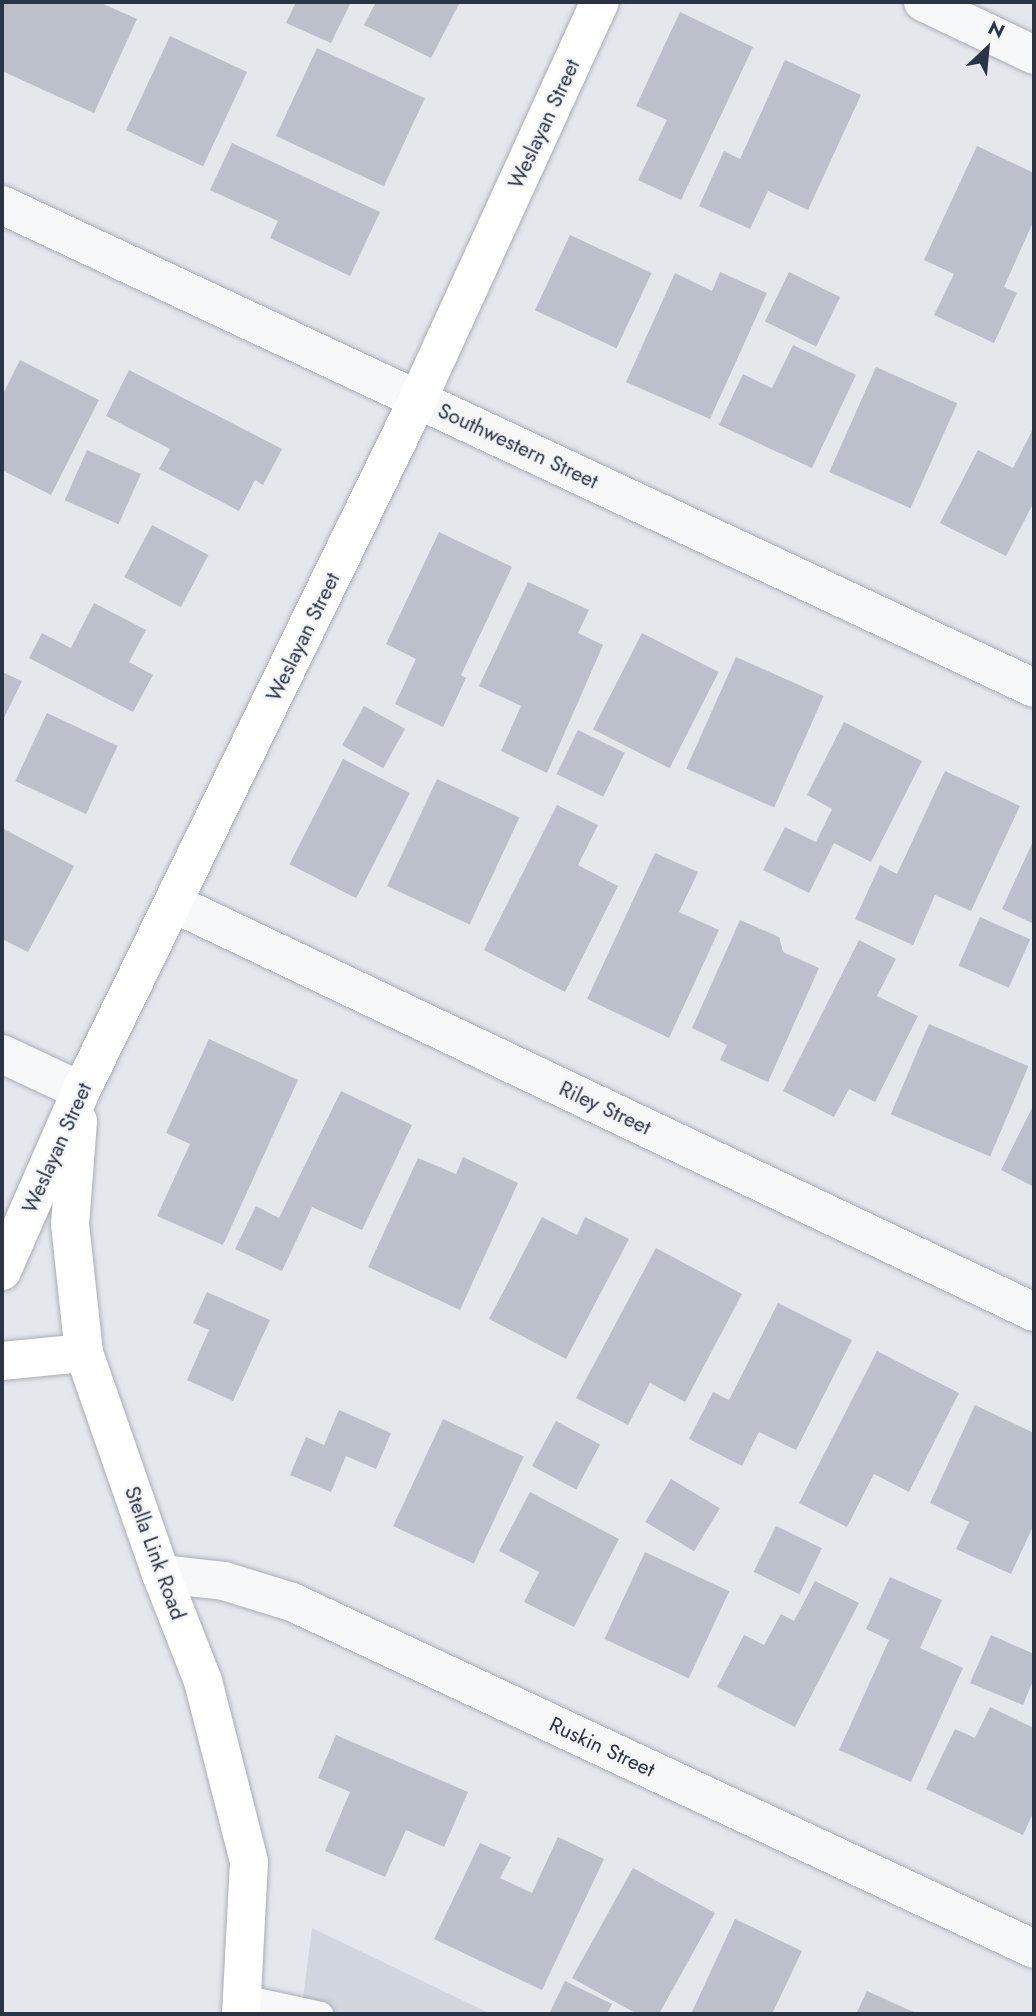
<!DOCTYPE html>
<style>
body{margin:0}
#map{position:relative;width:1036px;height:2016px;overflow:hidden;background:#e4e7ec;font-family:Jost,sans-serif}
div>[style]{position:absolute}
.built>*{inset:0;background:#d2d6de}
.building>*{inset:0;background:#bbc0ca;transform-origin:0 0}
.roads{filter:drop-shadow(0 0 2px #a9aeb7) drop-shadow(0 0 2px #a9aeb7)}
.lane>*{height:24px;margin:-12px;padding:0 12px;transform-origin:12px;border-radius:12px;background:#f7f8fa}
.street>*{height:38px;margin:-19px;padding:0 19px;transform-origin:19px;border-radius:19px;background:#f7f8fa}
.secondary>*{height:38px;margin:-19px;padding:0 19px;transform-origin:19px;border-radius:19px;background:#fff}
span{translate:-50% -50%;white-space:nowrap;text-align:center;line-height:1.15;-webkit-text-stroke:5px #f4f6f9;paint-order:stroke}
.street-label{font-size:21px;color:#2b3445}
.frame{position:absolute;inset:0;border:4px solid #2b3445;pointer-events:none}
.north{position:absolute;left:952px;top:14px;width:70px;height:70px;-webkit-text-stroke:5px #f4f6f9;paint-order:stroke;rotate:26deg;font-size:19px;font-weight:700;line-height:28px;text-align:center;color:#2b3445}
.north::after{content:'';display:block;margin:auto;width:24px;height:32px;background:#2b3445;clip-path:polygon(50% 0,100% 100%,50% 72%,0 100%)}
</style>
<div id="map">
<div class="built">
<i style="clip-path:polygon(312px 1928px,491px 2014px,301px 2014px)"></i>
</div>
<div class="building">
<i style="clip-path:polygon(2px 2px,99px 2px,137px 19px,94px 113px,2px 71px)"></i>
<i style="clip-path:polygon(296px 2px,351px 2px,331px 43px,286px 23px)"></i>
<i style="clip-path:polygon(376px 2px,460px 2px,431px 58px,364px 25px)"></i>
<i style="clip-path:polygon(680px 12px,753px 47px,681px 200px,638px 180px,667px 120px,636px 106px)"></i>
<i style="left:170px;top:36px;width:85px;height:104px;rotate:25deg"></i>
<i style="left:317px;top:48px;width:119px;height:97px;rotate:25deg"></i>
<i style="clip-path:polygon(785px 60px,861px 95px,808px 210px,768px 191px,750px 229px,699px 206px,724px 151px,740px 159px)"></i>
<i style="clip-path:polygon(232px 143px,380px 212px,350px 276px,270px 238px,278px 221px,210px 190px)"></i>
<i style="clip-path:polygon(977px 146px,1034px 173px,1034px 220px,1004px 287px,1017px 293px,994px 343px,934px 315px,954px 274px,924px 260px)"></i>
<i style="left:570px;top:235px;width:90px;height:83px;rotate:25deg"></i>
<i style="clip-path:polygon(720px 272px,767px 293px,710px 419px,626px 382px,675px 273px,712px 291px)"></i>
<i style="left:789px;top:272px;width:57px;height:55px;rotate:26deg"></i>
<i style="clip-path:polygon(793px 345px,856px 375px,812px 468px,719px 425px,743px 374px,772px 388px)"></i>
<i style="clip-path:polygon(20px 360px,99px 400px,51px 495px,2px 470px,2px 396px)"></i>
<i style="left:876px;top:367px;width:89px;height:115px;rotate:24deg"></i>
<i style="clip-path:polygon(129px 370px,282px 449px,263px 485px,255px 480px,239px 511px,159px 469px,170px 449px,106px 416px)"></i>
<i style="clip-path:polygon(1034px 427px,1034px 502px,1006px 556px,940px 523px,978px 450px,1013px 468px)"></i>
<i style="left:87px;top:450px;width:59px;height:55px;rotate:24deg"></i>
<i style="left:152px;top:525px;width:64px;height:59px;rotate:28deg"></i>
<i style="clip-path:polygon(439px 532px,512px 567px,461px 675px,466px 678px,443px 727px,395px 704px,416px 659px,386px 644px)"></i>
<i style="clip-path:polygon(528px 582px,589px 610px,578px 633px,603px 645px,547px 773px,501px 751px,521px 706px,479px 686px)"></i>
<i style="clip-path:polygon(94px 603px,146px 630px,129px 662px,153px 675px,133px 712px,29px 658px,42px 633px,71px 648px)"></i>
<i style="left:642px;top:633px;width:86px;height:108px;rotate:27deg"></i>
<i style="left:736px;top:657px;width:96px;height:122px;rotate:24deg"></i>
<i style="clip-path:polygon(2px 672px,22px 681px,4px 718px,2px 717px)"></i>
<i style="left:364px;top:706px;width:47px;height:45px;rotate:29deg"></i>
<i style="left:47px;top:713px;width:78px;height:75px;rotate:25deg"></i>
<i style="clip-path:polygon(844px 722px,922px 761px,871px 862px,834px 843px,809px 893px,763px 870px,785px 827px,816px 842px,832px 809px,807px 795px)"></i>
<i style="left:578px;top:730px;width:52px;height:49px;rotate:26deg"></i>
<i style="left:343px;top:759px;width:75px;height:118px;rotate:27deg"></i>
<i style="clip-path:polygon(945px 771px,1020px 806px,971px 911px,935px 895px,913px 945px,855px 919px,880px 865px,897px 874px)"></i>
<i style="left:437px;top:779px;width:91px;height:118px;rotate:25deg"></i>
<i style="clip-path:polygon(557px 805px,598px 825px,578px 865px,618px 886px,565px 992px,484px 950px)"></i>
<i style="clip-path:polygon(2px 828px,74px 866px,28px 952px,2px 939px)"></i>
<i style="clip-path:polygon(1034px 839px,1034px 924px,1002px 909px)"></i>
<i style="clip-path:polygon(655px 853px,698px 872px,679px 912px,719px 930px,669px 1038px,587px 999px)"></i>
<i style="left:980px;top:917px;width:55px;height:53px;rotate:24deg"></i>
<i style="clip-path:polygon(740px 920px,779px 937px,783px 952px,819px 968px,768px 1082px,720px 1060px,727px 1045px,692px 1028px)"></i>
<i style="clip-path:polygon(859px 940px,896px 959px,877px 996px,918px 1016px,875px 1102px,849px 1089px,834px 1117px,783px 1091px)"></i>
<i style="left:929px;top:1024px;width:108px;height:98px;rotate:23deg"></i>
<i style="clip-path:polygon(209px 1039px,298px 1080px,223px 1245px,157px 1216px,190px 1144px,166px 1133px)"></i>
<i style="clip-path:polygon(341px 1091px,412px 1125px,362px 1230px,312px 1207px,282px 1271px,235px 1249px,256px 1206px,279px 1218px)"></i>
<i style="clip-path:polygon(1034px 1104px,1034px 1187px,1001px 1170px)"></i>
<i style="clip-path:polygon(463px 1157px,518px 1183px,460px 1310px,368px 1267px,418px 1158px,456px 1174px)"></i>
<i style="clip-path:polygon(542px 1217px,577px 1235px,585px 1217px,629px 1239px,566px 1359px,489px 1319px)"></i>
<i style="clip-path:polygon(656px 1248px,742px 1294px,685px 1402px,650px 1383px,628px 1425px,576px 1398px)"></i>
<i style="clip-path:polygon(207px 1292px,270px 1320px,233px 1401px,187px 1380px,209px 1330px,193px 1323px)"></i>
<i style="clip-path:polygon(778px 1303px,852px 1340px,796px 1450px,759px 1432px,742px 1466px,689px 1439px,713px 1392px,729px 1400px)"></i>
<i style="clip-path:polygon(877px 1351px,959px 1393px,909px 1492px,874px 1474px,847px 1527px,799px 1503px)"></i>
<i style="clip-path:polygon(975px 1405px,1034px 1433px,1034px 1524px,1011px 1574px,956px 1549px,969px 1522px,930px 1503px)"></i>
<i style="clip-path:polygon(339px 1410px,391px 1433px,376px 1469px,346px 1456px,331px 1492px,290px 1475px,306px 1437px,324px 1445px)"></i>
<i style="left:443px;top:1419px;width:89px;height:118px;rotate:25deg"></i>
<i style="left:556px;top:1421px;width:50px;height:51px;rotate:28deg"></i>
<i style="left:671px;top:1479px;width:57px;height:50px;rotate:31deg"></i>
<i style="clip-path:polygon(530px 1492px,619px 1539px,574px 1627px,524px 1602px,539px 1572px,499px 1551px)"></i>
<i style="left:776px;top:1526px;width:51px;height:51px;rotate:26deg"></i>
<i style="left:645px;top:1552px;width:93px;height:96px;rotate:25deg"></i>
<i style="clip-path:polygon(890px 1577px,942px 1600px,920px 1648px,963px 1668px,911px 1782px,839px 1750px,889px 1640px,866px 1629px)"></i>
<i style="clip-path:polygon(815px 1581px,859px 1603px,795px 1727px,717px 1687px,744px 1635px,764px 1645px,781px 1614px,794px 1621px)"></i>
<i style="clip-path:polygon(991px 1635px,1034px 1654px,1034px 1678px,1023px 1705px,970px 1683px)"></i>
<i style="clip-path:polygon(990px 1707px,1034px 1728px,1034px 1811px,1023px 1835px,926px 1789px,955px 1729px,975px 1738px)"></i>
<i style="clip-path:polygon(336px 1735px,468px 1792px,444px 1847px,406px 1830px,385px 1877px,325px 1851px,350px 1792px,318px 1778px)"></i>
<i style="clip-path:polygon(558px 1837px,604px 1859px,542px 1990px,434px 1939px,480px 1843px,511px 1857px,500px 1878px,532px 1893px)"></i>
<i style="clip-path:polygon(633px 1868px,715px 1913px,659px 2014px,637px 2014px,572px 1978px)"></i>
<i style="clip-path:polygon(735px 1919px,802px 1951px,772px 2014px,691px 2014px)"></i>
<i style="clip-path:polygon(565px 1981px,612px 2004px,607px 2014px,549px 2014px)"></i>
<i style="clip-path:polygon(867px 1991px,918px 2014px,856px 2014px)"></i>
</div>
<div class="roads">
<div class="lane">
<i style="left:243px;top:1997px;width:80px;rotate:12.3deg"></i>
</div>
<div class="street">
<i style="left:923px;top:2px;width:123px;rotate:25.5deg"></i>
<i style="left:2px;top:205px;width:1139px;rotate:25.08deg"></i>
<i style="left:175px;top:904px;width:951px;rotate:25.41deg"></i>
<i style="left:2px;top:1054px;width:87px;rotate:25.1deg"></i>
<i style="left:161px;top:1574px;width:63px;rotate:6.3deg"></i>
<i style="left:224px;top:1581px;width:71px;rotate:17.2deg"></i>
<i style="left:292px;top:1602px;width:819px;rotate:25.06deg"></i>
</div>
<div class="secondary">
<i style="left:78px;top:1121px;width:103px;rotate:94.4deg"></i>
<i style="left:70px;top:1224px;width:130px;rotate:83.8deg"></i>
<i style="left:84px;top:1353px;width:234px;rotate:70.8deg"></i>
<i style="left:161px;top:1574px;width:115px;rotate:68.6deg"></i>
<i style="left:203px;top:1681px;width:187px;rotate:75.7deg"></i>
<i style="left:249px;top:1862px;width:152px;rotate:93deg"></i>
<i style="left:2px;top:1271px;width:197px;rotate:-66.3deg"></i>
<i style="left:81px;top:1091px;width:770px;rotate:-64.03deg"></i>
<i style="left:418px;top:399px;width:437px;rotate:-65.4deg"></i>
<i style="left:2px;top:1361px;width:82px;rotate:-5.6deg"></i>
</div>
</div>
<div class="street-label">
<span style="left:544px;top:124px;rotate:-65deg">Weslayan Street</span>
<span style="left:518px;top:446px;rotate:25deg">Southwestern Street</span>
<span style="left:303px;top:637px;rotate:-64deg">Weslayan Street</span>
<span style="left:605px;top:1108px;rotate:25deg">Riley Street</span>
<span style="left:57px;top:1148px;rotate:-66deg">Weslayan Street</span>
<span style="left:155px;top:1553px;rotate:70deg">Stella Link Road</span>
<span style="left:602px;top:1747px;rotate:25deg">Ruskin Street</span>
</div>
<div class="frame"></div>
<div class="north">N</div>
</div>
